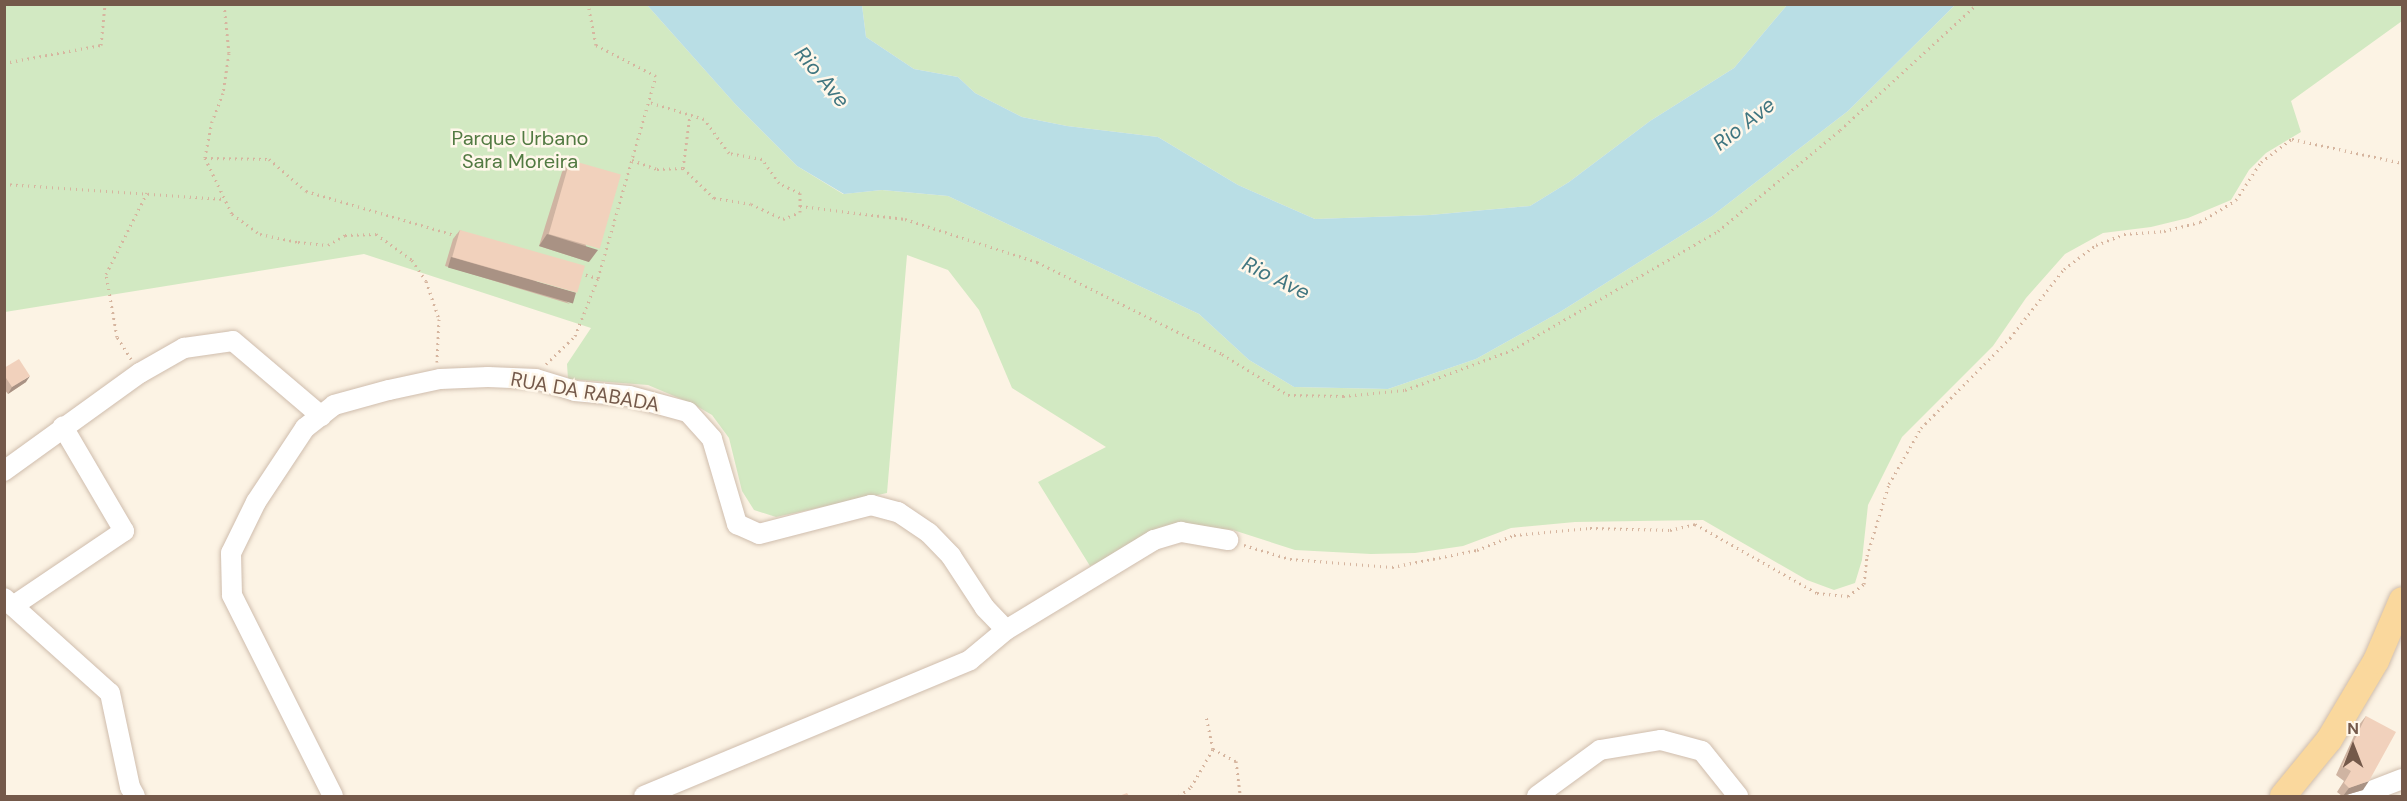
<!DOCTYPE html>
<style>
body{margin:0}
#map{position:relative;width:2407px;height:801px;overflow:hidden;background:#fcf3e4;font-family:"DM Sans",sans-serif}
div>[style]{position:absolute}
.green>*{inset:0;background:#d2e9c2}
.water>*{inset:0;background:#b9dee5}
.path>*{height:3px;margin-top:-1.5px;transform-origin:0;background:repeating-linear-gradient(90deg,#d6b59f 0 1.5px,transparent 0 6px)}
.roads{filter:drop-shadow(0 0 2px #cfbdad) drop-shadow(0 0 2px #cfbdad)}
.minor>*{height:20px;margin:-10px;padding:0 10px;transform-origin:10px;border-radius:10px;background:#fff}
.major>*{height:26px;margin:-13px;padding:0 13px;transform-origin:13px;border-radius:13px;background:#fad89d}
.wall>*{inset:0;background:#cfb4a2}
.shaded-wall>*{inset:0;background:#a99284;transform-origin:0 0}
.building>*{inset:0;background:#f1d1bc;transform-origin:0 0}
span{translate:-50% -50%;white-space:nowrap;text-align:center;line-height:1.15;-webkit-text-stroke:5px #fff7ea;paint-order:stroke}
.park-label{font-size:20px;color:#527a42}
.street-label{font-size:20px;color:#74594a}
.water-label{font-size:21px;color:#407680;font-style:italic}
.frame{position:absolute;inset:0;border:6px solid #74594a;pointer-events:none}
.north{position:absolute;left:2323px;top:717px;width:60px;height:60px;-webkit-text-stroke:4px #fff7ea;paint-order:stroke;rotate:0deg;font-size:16px;font-weight:700;line-height:24px;text-align:center;color:#74594a}
.north::after{content:'';display:block;margin:auto;width:21px;height:27px;background:#74594a;clip-path:polygon(50% 0,100% 100%,50% 72%,0 100%)}
</style>
<div id="map">
<div class="green">
<i style="clip-path:polygon(5px 5px,647px 5px,736px 105px,797px 166px,843px 194px,882px 190px,948px 196px,1199px 314px,1249px 360px,1294px 387px,1388px 389px,1476px 359px,1560px 312px,1712px 216px,1848px 111px,1955px 5px,2402px 5px,2402px 21px,2291px 101px,2301px 132px,2266px 153px,2249px 170px,2231px 200px,2188px 218px,2151px 227px,2103px 233px,2065px 254px,2026px 298px,1993px 346px,1902px 437px,1868px 505px,1862px 560px,1855px 583px,1834px 590px,1807px 580px,1703px 520px,1575px 522px,1511px 528px,1463px 546px,1415px 553px,1371px 554px,1295px 550px,1233px 530px,1186px 526px,1090px 566px,1038px 482px,1106px 447px,1012px 388px,979px 310px,948px 270px,907px 255px,887px 493px,776px 517px,754px 510px,742px 491px,729px 438px,712px 415px,693px 404px,648px 385px,568px 379px,567px 364px,591px 328px,364px 254px,5px 312px)"></i>
<i style="clip-path:polygon(862px 5px,1787px 5px,1734px 68px,1650px 121px,1569px 182px,1530px 206px,1430px 215px,1315px 219px,1238px 185px,1158px 137px,1067px 126px,1022px 117px,975px 93px,958px 77px,914px 69px,866px 37px)"></i>
</div>
<div class="water">
<i style="clip-path:polygon(647px 5px,862px 5px,866px 37px,914px 69px,958px 77px,975px 93px,1022px 117px,1067px 126px,1158px 137px,1238px 185px,1315px 219px,1430px 215px,1530px 206px,1569px 182px,1650px 121px,1734px 68px,1787px 5px,1955px 5px,1848px 111px,1712px 216px,1560px 312px,1476px 359px,1388px 389px,1294px 387px,1249px 360px,1199px 314px,948px 196px,882px 190px,844px 194px,797px 166px,736px 105px)"></i>
</div>
<div class="path">
<i style="left:224px;top:4px;width:49px;rotate:84.2deg"></i>
<i style="left:229px;top:53px;width:40px;rotate:98.5deg"></i>
<i style="left:223px;top:93px;width:30px;rotate:111deg"></i>
<i style="left:212px;top:121px;width:38px;rotate:101deg"></i>
<i style="left:205px;top:158px;width:62px;rotate:64.3deg"></i>
<i style="left:232px;top:214px;width:34px;rotate:36deg"></i>
<i style="left:260px;top:234px;width:39px;rotate:12deg"></i>
<i style="left:298px;top:242px;width:30px;rotate:6deg"></i>
<i style="left:328px;top:245px;width:20px;rotate:-30deg"></i>
<i style="left:345px;top:235px;width:31px;rotate:-2deg"></i>
<i style="left:376px;top:234px;width:44px;rotate:35.8deg"></i>
<i style="left:412px;top:260px;width:25px;rotate:56deg"></i>
<i style="left:426px;top:281px;width:40px;rotate:71.1deg"></i>
<i style="left:439px;top:319px;width:43px;rotate:92.7deg"></i>
<i style="left:4px;top:63px;width:99px;rotate:-10.5deg"></i>
<i style="left:101px;top:45px;width:41px;rotate:-84.4deg"></i>
<i style="left:205px;top:158px;width:64px;rotate:0.9deg"></i>
<i style="left:269px;top:159px;width:49px;rotate:40.9deg"></i>
<i style="left:306px;top:191px;width:159px;rotate:16.5deg"></i>
<i style="left:632px;top:160px;width:27px;rotate:20deg"></i>
<i style="left:657px;top:169px;width:26px;rotate:-2deg"></i>
<i style="left:683px;top:168px;width:43px;rotate:44.1deg"></i>
<i style="left:714px;top:198px;width:37px;rotate:9deg"></i>
<i style="left:751px;top:204px;width:35px;rotate:25deg"></i>
<i style="left:783px;top:219px;width:18px;rotate:-22deg"></i>
<i style="left:800px;top:212px;width:19px;rotate:-90deg"></i>
<i style="left:800px;top:193px;width:23px;rotate:-155deg"></i>
<i style="left:779px;top:183px;width:29px;rotate:-125deg"></i>
<i style="left:762px;top:159px;width:34px;rotate:-170deg"></i>
<i style="left:729px;top:153px;width:42px;rotate:-126.3deg"></i>
<i style="left:704px;top:119px;width:58px;rotate:-162.8deg"></i>
<i style="left:683px;top:168px;width:53px;rotate:-82.5deg"></i>
<i style="left:4px;top:184px;width:221px;rotate:3.9deg"></i>
<i style="left:800px;top:206px;width:106px;rotate:7.1deg"></i>
<i style="left:905px;top:219px;width:139px;rotate:18deg"></i>
<i style="left:1037px;top:262px;width:207px;rotate:26.4deg"></i>
<i style="left:1222px;top:354px;width:78px;rotate:31.8deg"></i>
<i style="left:1288px;top:395px;width:55px;rotate:1deg"></i>
<i style="left:1343px;top:396px;width:62px;rotate:-5.5deg"></i>
<i style="left:1405px;top:390px;width:114px;rotate:-20.5deg"></i>
<i style="left:1512px;top:350px;width:238px;rotate:-30deg"></i>
<i style="left:1718px;top:231px;width:158px;rotate:-39.6deg"></i>
<i style="left:1840px;top:130px;width:186px;rotate:-42.6deg"></i>
<i style="left:580px;top:273px;width:19px;rotate:16deg"></i>
<i style="left:131px;top:359px;width:26px;rotate:-122deg"></i>
<i style="left:117px;top:337px;width:64px;rotate:-99.9deg"></i>
<i style="left:106px;top:274px;width:91px;rotate:-63.2deg"></i>
<i style="left:546px;top:364px;width:40px;rotate:-44deg"></i>
<i style="left:575px;top:336px;width:62px;rotate:-68.4deg"></i>
<i style="left:598px;top:278px;width:210px;rotate:-74deg"></i>
<i style="left:656px;top:76px;width:68px;rotate:-152.7deg"></i>
<i style="left:596px;top:45px;width:42px;rotate:-101deg"></i>
<i style="left:1244px;top:545px;width:48px;rotate:16.9deg"></i>
<i style="left:1290px;top:559px;width:102px;rotate:4.5deg"></i>
<i style="left:1392px;top:567px;width:87px;rotate:-11.3deg"></i>
<i style="left:1477px;top:550px;width:40px;rotate:-22deg"></i>
<i style="left:1514px;top:535px;width:76px;rotate:-5.3deg"></i>
<i style="left:1590px;top:528px;width:80px;rotate:1.4deg"></i>
<i style="left:1670px;top:530px;width:26px;rotate:-13deg"></i>
<i style="left:1695px;top:524px;width:140px;rotate:29.5deg"></i>
<i style="left:1817px;top:593px;width:31px;rotate:6deg"></i>
<i style="left:1848px;top:596px;width:20px;rotate:-37deg"></i>
<i style="left:1864px;top:584px;width:28px;rotate:-84deg"></i>
<i style="left:1867px;top:556px;width:75px;rotate:-73deg"></i>
<i style="left:1889px;top:484px;width:64px;rotate:-60.3deg"></i>
<i style="left:1921px;top:428px;width:127px;rotate:-45.3deg"></i>
<i style="left:2010px;top:338px;width:88px;rotate:-52deg"></i>
<i style="left:2064px;top:269px;width:40px;rotate:-37deg"></i>
<i style="left:2096px;top:245px;width:30px;rotate:-21deg"></i>
<i style="left:2124px;top:234px;width:40px;rotate:-4.3deg"></i>
<i style="left:2164px;top:231px;width:37px;rotate:-14deg"></i>
<i style="left:2200px;top:222px;width:42px;rotate:-31.4deg"></i>
<i style="left:2236px;top:200px;width:45px;rotate:-56.7deg"></i>
<i style="left:2261px;top:162px;width:39px;rotate:-37deg"></i>
<i style="left:2292px;top:139px;width:113px;rotate:12.3deg"></i>
<i style="left:1213px;top:749px;width:26px;rotate:28deg"></i>
<i style="left:1236px;top:761px;width:35px;rotate:83deg"></i>
<i style="left:1179px;top:796px;width:15px;rotate:-37deg"></i>
<i style="left:1191px;top:787px;width:44px;rotate:-59.9deg"></i>
<i style="left:1213px;top:749px;width:33px;rotate:-102deg"></i>
</div>
<div class="roads">
<div class="minor">
<i style="left:4px;top:471px;width:168px;rotate:-35.8deg"></i>
<i style="left:140px;top:373px;width:51px;rotate:-29.6deg"></i>
<i style="left:184px;top:348px;width:49px;rotate:-8.1deg"></i>
<i style="left:233px;top:341px;width:116px;rotate:40.4deg"></i>
<i style="left:4px;top:598px;width:142px;rotate:41.9deg"></i>
<i style="left:110px;top:693px;width:96px;rotate:78deg"></i>
<i style="left:130px;top:787px;width:10px;rotate:61deg"></i>
<i style="left:13px;top:606px;width:134px;rotate:-34deg"></i>
<i style="left:124px;top:531px;width:121px;rotate:-120.4deg"></i>
<i style="left:333px;top:796px;width:225px;rotate:-116.7deg"></i>
<i style="left:232px;top:595px;width:42px;rotate:-91.4deg"></i>
<i style="left:231px;top:553px;width:57px;rotate:-63.9deg"></i>
<i style="left:256px;top:502px;width:89px;rotate:-56.5deg"></i>
<i style="left:305px;top:428px;width:37px;rotate:-38deg"></i>
<i style="left:334px;top:405px;width:57px;rotate:-15.3deg"></i>
<i style="left:389px;top:390px;width:52px;rotate:-12.2deg"></i>
<i style="left:440px;top:379px;width:48px;rotate:-2.4deg"></i>
<i style="left:488px;top:377px;width:48px;rotate:2.4deg"></i>
<i style="left:536px;top:379px;width:41px;rotate:17.1deg"></i>
<i style="left:575px;top:391px;width:54px;rotate:5.3deg"></i>
<i style="left:629px;top:396px;width:61px;rotate:15.2deg"></i>
<i style="left:688px;top:412px;width:36px;rotate:48deg"></i>
<i style="left:712px;top:439px;width:89px;rotate:73.6deg"></i>
<i style="left:737px;top:524px;width:24px;rotate:24deg"></i>
<i style="left:759px;top:534px;width:116px;rotate:-14.5deg"></i>
<i style="left:871px;top:505px;width:28px;rotate:15deg"></i>
<i style="left:898px;top:512px;width:37px;rotate:34deg"></i>
<i style="left:929px;top:533px;width:32px;rotate:46deg"></i>
<i style="left:951px;top:556px;width:62px;rotate:56.8deg"></i>
<i style="left:985px;top:608px;width:30px;rotate:46deg"></i>
<i style="left:644px;top:796px;width:353px;rotate:-22.6deg"></i>
<i style="left:970px;top:660px;width:47px;rotate:-39.8deg"></i>
<i style="left:1006px;top:630px;width:173px;rotate:-31.3deg"></i>
<i style="left:1154px;top:540px;width:28px;rotate:-17deg"></i>
<i style="left:1181px;top:532px;width:48px;rotate:9.7deg"></i>
<i style="left:1537px;top:796px;width:78px;rotate:-36.1deg"></i>
<i style="left:1600px;top:750px;width:62px;rotate:-9.3deg"></i>
<i style="left:1661px;top:740px;width:42px;rotate:15deg"></i>
<i style="left:1702px;top:751px;width:58px;rotate:51.3deg"></i>
<i style="left:2358px;top:796px;width:47px;rotate:-21.1deg"></i>
</div>
<div class="major">
<i style="left:2283px;top:796px;width:72px;rotate:-50.6deg"></i>
<i style="left:2329px;top:740px;width:92px;rotate:-59.3deg"></i>
<i style="left:2376px;top:661px;width:66px;rotate:-66.9deg"></i>
</div>
</div>
<div class="wall">
<i style="clip-path:polygon(570px 160px,589px 262px,539px 246px,562px 172px)"></i>
<i style="clip-path:polygon(460px 230px,570px 304px,445px 266px,453px 239px)"></i>
<i style="clip-path:polygon(4px 368px,26px 382px,8px 394px,4px 389px)"></i>
<i style="clip-path:polygon(2366px 716px,2363px 790px,2342px 796px,2337px 792px,2344px 781px,2336px 775px,2359px 725px)"></i>
</div>
<div class="shaded-wall">
<i style="clip-path:polygon(547px 234px,598px 250px,589px 262px,539px 246px)"></i>
<i style="left:451px;top:257px;width:130px;height:11px;rotate:16deg"></i>
<i style="clip-path:polygon(30px 376px,26px 382px,8px 394px,12px 387px)"></i>
<i style="clip-path:polygon(2369px 781px,2363px 790px,2343px 796px,2349px 788px)"></i>
</div>
<div class="building">
<i style="left:570px;top:160px;width:53px;height:77px;rotate:16deg"></i>
<i style="left:460px;top:230px;width:130px;height:28px;rotate:16deg"></i>
<i style="clip-path:polygon(19px 359px,30px 376px,12px 387px,4px 375px,4px 368px)"></i>
<i style="clip-path:polygon(2366px 716px,2396px 732px,2369px 781px,2349px 788px,2344px 783px,2351px 771px,2342px 766px)"></i>
<i style="clip-path:polygon(1127px 793px,1129px 796px,1119px 796px)"></i>
</div>
<div class="park-label">
<span style="left:520px;top:150px">Parque Urbano<br>Sara Moreira</span>
</div>
<div class="street-label">
<span style="left:585px;top:392px;rotate:10deg">RUA DA RABADA</span>
</div>
<div class="water-label">
<span style="left:822px;top:77px;rotate:50deg">Rio Ave</span>
<span style="left:1744px;top:124px;rotate:-38deg">Rio Ave</span>
<span style="left:1276px;top:278px;rotate:26deg">Rio Ave</span>
</div>
<div class="frame"></div>
<div class="north">N</div>
</div>
